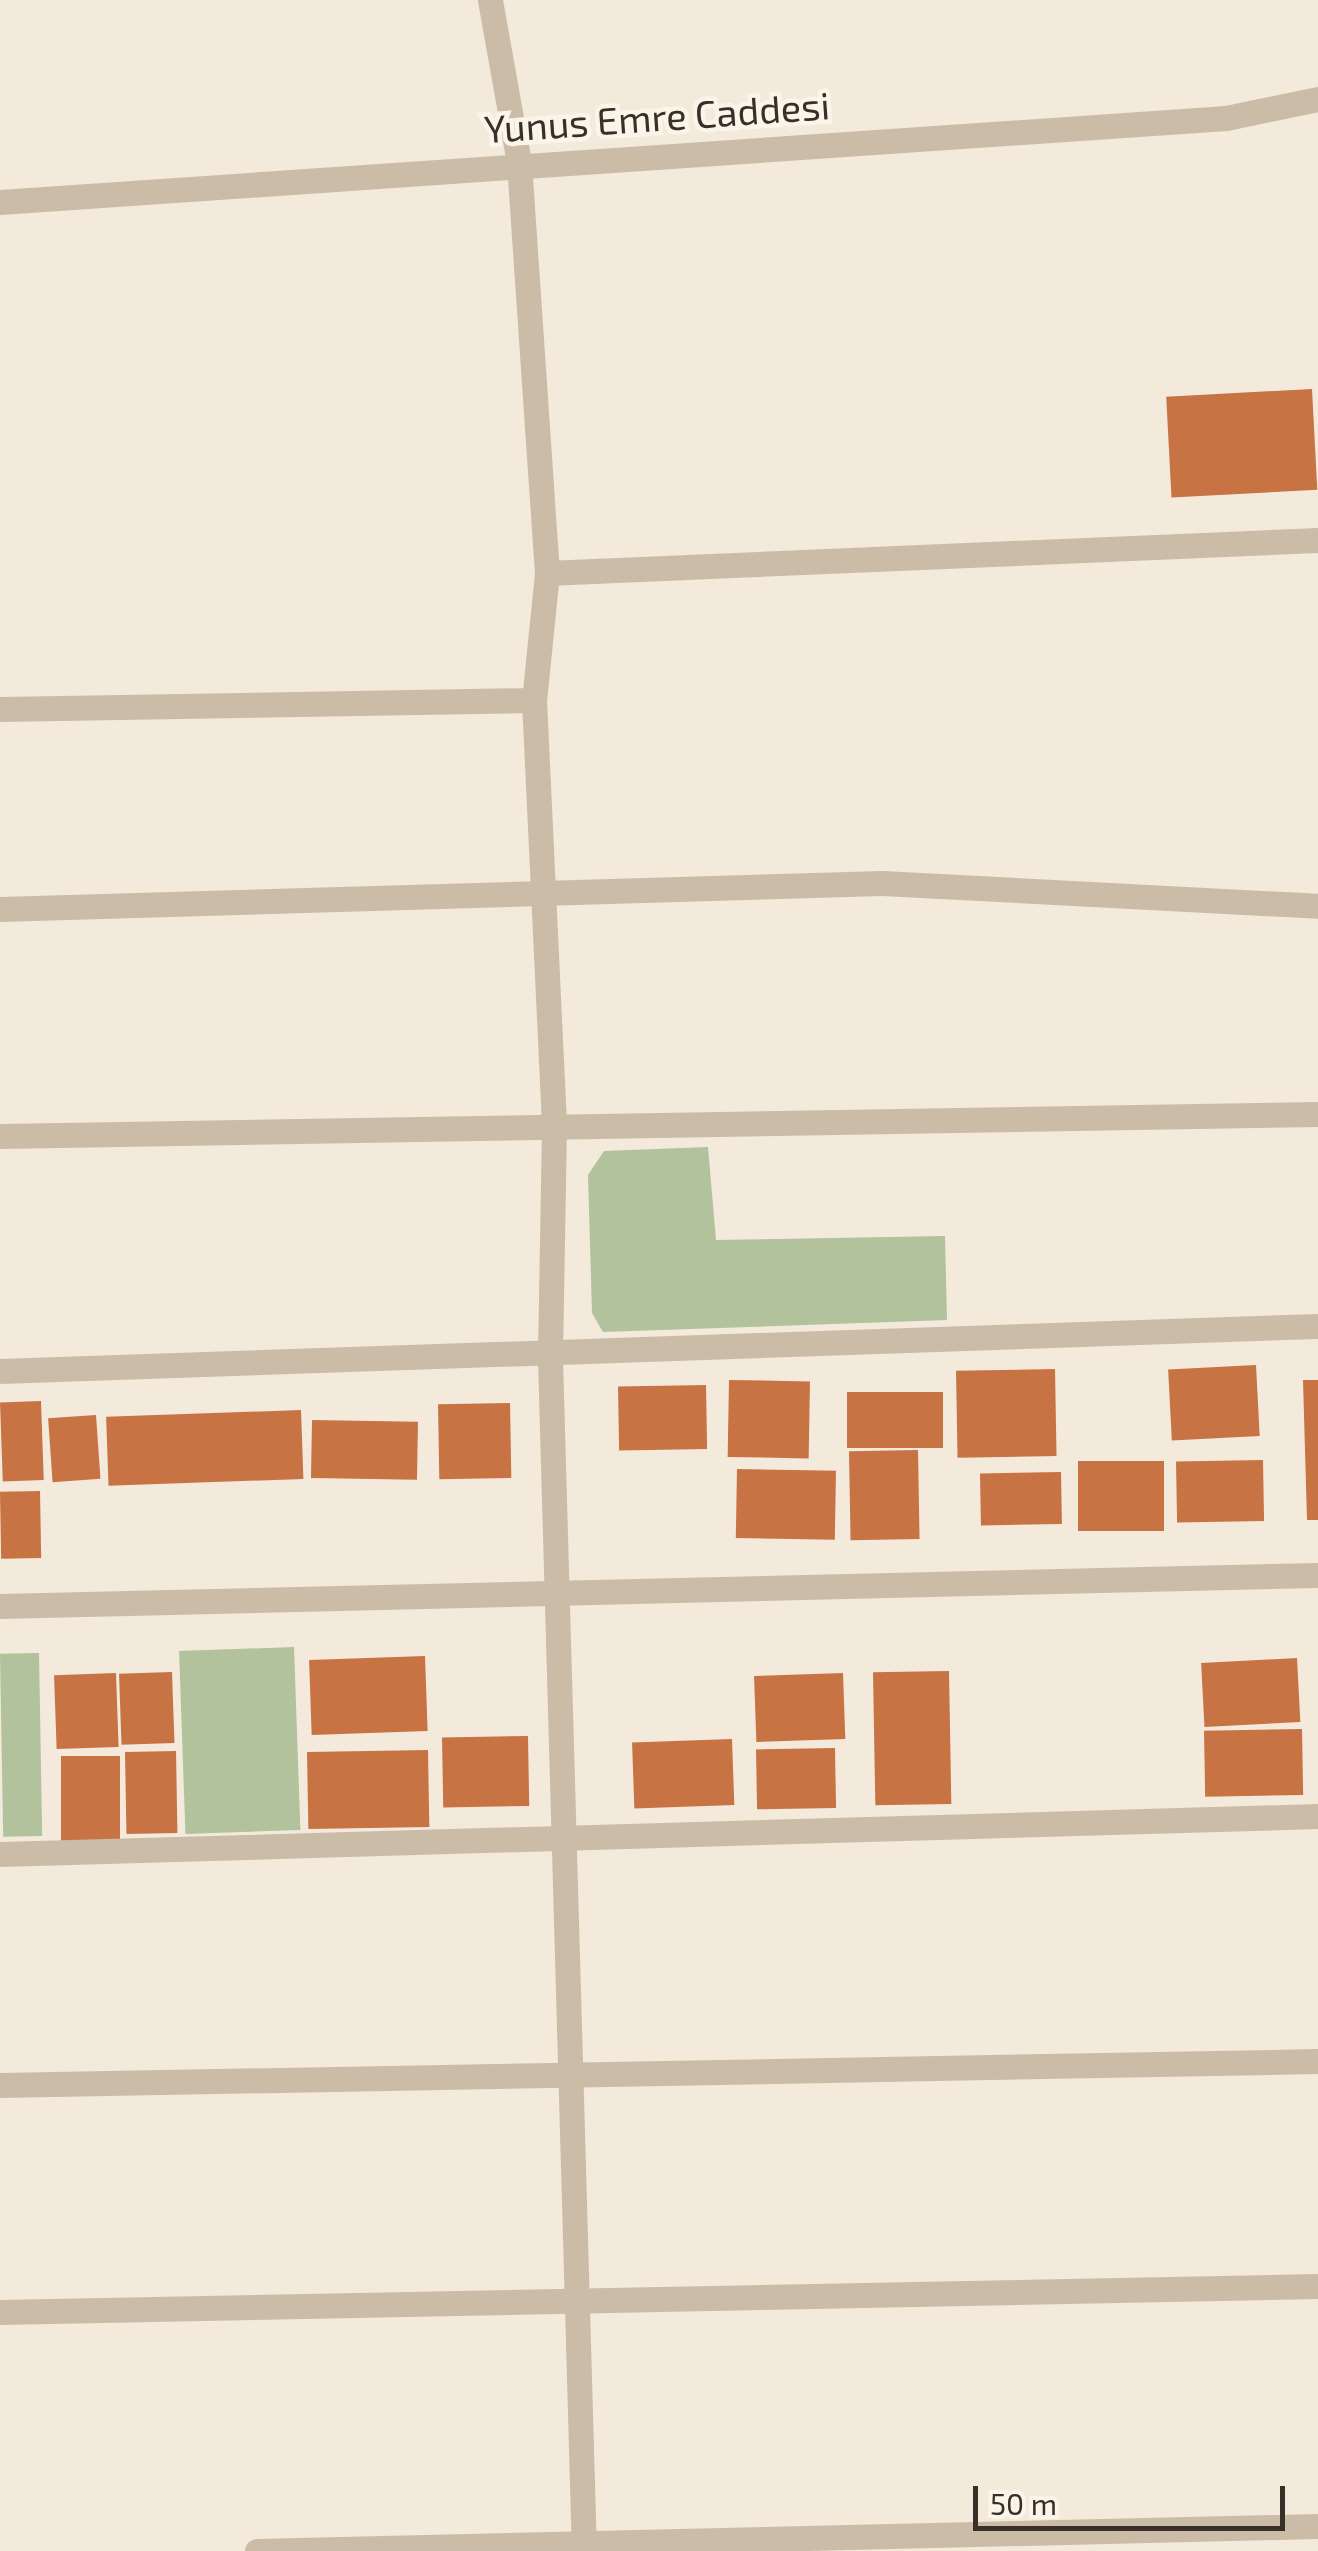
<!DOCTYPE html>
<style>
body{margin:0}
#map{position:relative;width:1318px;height:2551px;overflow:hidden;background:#f3eadc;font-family:"Exo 2",sans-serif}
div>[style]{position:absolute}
.green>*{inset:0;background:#b1c29c;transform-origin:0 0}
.building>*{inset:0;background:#c87344;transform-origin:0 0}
.minor>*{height:25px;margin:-12.5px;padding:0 12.5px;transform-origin:12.5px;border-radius:12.5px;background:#cbbca8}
span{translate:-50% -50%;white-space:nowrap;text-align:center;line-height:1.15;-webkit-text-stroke:9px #faf4e9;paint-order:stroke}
.street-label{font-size:38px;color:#382f28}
.scale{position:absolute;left:973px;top:2486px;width:312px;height:45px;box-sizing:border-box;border:5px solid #382f28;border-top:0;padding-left:12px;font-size:30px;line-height:35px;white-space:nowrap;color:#382f28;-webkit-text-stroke:8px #faf4e9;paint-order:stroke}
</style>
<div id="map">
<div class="green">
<i style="clip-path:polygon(708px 1147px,716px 1240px,945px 1236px,947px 1320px,603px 1332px,592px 1313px,588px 1175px,604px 1151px)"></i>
<i style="left:294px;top:1647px;width:183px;height:115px;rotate:88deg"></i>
<i style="left:39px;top:1653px;width:183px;height:39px;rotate:89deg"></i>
</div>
<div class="building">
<i style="left:1312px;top:389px;width:101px;height:146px;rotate:87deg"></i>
<i style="left:1256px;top:1365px;width:71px;height:88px;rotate:87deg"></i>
<i style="left:1055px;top:1369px;width:87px;height:99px;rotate:89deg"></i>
<i style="left:729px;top:1380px;width:81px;height:77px;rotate:1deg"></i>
<i style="clip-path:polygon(1303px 1380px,1318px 1380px,1318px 1520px,1307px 1520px)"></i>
<i style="left:706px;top:1385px;width:64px;height:88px;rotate:89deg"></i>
<i style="left:847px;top:1392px;width:96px;height:56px"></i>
<i style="left:41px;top:1401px;width:79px;height:41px;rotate:88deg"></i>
<i style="left:510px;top:1403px;width:75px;height:72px;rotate:89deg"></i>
<i style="left:301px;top:1410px;width:69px;height:195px;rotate:88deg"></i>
<i style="left:96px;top:1415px;width:64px;height:48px;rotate:86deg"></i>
<i style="left:312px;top:1420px;width:106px;height:58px;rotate:1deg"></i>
<i style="left:918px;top:1450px;width:89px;height:69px;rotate:89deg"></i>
<i style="left:1263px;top:1460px;width:61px;height:87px;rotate:89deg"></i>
<i style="left:1078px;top:1461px;width:86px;height:70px"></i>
<i style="left:737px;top:1469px;width:99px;height:69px;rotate:1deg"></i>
<i style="left:1061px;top:1472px;width:52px;height:81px;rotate:89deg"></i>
<i style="left:40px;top:1491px;width:67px;height:40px;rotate:89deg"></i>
<i style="left:425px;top:1656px;width:75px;height:116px;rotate:88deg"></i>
<i style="left:1297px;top:1658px;width:64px;height:96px;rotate:87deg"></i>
<i style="left:949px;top:1671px;width:133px;height:76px;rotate:89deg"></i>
<i style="left:172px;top:1672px;width:71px;height:53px;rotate:88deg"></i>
<i style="left:116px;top:1673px;width:74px;height:62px;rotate:88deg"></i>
<i style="left:843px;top:1673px;width:66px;height:89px;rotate:88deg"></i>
<i style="left:1302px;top:1729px;width:66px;height:98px;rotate:89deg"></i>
<i style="left:528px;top:1736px;width:70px;height:86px;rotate:89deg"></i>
<i style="left:732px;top:1739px;width:66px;height:100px;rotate:88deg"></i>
<i style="left:835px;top:1748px;width:60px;height:79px;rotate:89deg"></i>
<i style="left:428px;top:1750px;width:77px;height:121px;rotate:89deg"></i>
<i style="left:176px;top:1751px;width:82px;height:51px;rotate:89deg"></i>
<i style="left:61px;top:1756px;width:59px;height:86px"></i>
</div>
<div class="minor">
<i style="left:490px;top:0;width:166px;rotate:79.9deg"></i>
<i style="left:519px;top:163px;width:411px;rotate:86.1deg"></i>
<i style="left:547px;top:573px;width:128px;rotate:95.8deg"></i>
<i style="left:534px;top:700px;width:426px;rotate:87.3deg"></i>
<i style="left:554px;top:1126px;width:233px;rotate:91deg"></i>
<i style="left:550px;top:1359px;width:1192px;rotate:88.37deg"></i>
<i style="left:0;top:202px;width:1229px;rotate:-3.92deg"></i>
<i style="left:1226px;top:118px;width:94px;rotate:-11.7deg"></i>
<i style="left:547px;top:573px;width:772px;rotate:-2.45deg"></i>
<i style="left:0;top:709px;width:534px;rotate:-0.97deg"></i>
<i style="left:0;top:909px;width:882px;rotate:-1.69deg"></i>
<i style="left:882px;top:883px;width:437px;rotate:3deg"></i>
<i style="left:0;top:1136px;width:1318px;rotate:-0.96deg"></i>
<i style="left:0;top:1371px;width:1319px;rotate:-1.96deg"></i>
<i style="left:0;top:1606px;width:1318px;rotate:-1.35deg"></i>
<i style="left:0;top:1854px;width:1319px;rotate:-1.65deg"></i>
<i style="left:0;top:2085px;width:1318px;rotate:-1.04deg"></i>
<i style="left:0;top:2312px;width:1318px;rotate:-1.13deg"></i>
<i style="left:257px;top:2551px;width:1061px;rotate:-1.35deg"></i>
</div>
<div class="street-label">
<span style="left:657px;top:117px;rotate:-4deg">Yunus Emre Caddesi</span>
</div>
<div class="scale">50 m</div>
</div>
